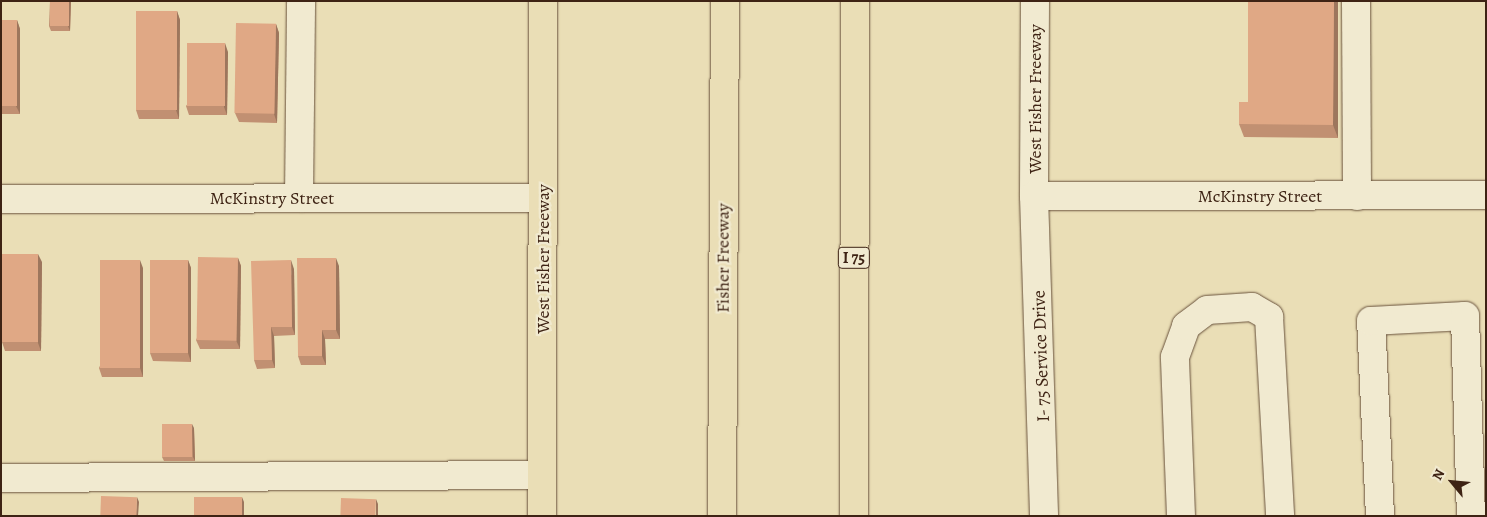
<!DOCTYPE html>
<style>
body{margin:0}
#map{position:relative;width:1487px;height:517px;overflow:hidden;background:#eadeb6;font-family:Alegreya,serif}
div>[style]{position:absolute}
.roads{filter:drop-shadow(0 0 1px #69523c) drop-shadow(0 0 1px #69523c)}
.minor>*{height:28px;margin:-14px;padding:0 14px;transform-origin:14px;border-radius:14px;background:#f1ead0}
.major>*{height:28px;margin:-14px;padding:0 14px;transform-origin:14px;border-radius:14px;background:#eadeb6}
.highway>*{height:28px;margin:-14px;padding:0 14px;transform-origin:14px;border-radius:14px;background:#eadeb6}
.wall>*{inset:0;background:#c19072}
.shaded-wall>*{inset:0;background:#9d765d}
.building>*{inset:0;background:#e0a885;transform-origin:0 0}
span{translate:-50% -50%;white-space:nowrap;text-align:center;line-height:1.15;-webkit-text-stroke:4.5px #f1ead0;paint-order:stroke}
.shield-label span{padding:1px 4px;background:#f1ead0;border:1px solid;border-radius:4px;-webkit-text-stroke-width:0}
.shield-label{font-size:16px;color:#3e2314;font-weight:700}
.street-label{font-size:18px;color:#3e2314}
.frame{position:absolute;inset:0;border:2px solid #3e2314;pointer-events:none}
.north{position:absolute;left:1427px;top:457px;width:50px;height:50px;-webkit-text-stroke:4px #f1ead0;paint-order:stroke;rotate:298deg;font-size:14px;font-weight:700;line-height:20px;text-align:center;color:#3e2314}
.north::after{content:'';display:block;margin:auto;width:18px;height:22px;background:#3e2314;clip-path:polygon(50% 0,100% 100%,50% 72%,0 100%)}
</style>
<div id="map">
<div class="roads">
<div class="minor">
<i style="left:1035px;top:1px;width:195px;rotate:90.3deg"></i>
<i style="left:1034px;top:196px;width:320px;rotate:88.2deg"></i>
<i style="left:1356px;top:1px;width:195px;rotate:89.7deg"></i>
<i style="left:1034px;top:196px;width:452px;rotate:-0.1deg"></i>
<i style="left:299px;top:198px;width:197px;rotate:-89.4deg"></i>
<i style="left:1px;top:199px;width:542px;rotate:-0.11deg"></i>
<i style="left:1px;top:478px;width:541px;rotate:-0.32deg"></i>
<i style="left:1181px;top:516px;width:159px;rotate:-92.2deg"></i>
<i style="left:1175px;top:357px;width:33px;rotate:-70deg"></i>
<i style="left:1186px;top:326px;width:26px;rotate:-37deg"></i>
<i style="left:1207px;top:310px;width:45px;rotate:-3.8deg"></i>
<i style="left:1252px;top:307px;width:20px;rotate:30deg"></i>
<i style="left:1269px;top:317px;width:199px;rotate:86.8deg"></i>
<i style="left:1380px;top:516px;width:195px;rotate:-92.6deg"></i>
<i style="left:1371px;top:321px;width:94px;rotate:-3deg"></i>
<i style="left:1465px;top:316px;width:200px;rotate:88.3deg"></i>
</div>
<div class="major">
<i style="left:542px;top:516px;width:515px;rotate:-89.89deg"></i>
</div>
<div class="highway">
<i style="left:722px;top:516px;width:515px;rotate:-89.67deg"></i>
<i style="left:854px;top:516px;width:515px;rotate:-89.89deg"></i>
</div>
</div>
<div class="wall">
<i style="clip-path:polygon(50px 1px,71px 1px,70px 31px,51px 31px,49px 26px)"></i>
<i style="clip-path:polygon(1338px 1px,1338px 138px,1244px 137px,1239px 124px,1248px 102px)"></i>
<i style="clip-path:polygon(177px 11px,180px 20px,179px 119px,139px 119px,136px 110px)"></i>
<i style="clip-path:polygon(1px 20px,17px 20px,20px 29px,20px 114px,1px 114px)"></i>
<i style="clip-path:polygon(276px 24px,279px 33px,277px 123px,239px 122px,235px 113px)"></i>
<i style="clip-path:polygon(228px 52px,227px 115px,189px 115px,186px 106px)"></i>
<i style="clip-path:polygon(238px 258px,241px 266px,240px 349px,200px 349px,196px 340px)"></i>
<i style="clip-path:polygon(188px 260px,191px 268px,191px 362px,153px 361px,150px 353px)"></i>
<i style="clip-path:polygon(42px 262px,41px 351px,5px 351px,2px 342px)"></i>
<i style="clip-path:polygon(339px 266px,340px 339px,325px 339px,326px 365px,301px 365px,298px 356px)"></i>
<i style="clip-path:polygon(143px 268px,143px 377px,102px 377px,99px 368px)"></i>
<i style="clip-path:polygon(294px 269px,295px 335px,274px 336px,275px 368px,257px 369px,254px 360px)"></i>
<i style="clip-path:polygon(194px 428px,195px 461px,164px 461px,162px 457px)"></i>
</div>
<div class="shaded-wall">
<i style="clip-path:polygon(69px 1px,71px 1px,70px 31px,68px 26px)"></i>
<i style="clip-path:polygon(1334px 1px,1338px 1px,1338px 138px,1333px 125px)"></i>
<i style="clip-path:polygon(177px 11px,180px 20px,179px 119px,176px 110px)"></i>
<i style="clip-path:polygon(17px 20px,20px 29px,20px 114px,16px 106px)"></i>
<i style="clip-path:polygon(276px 24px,279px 33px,277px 123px,274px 114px)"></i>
<i style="clip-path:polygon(225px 43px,228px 52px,227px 115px,224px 107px)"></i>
<i style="clip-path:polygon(38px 254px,42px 262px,41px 351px,38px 343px)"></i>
<i style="clip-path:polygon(238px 258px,241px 266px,240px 349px,236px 340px)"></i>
<i style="clip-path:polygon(336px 258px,339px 266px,340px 339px,336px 330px)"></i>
<i style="clip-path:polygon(140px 260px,143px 268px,143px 377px,140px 368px)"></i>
<i style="clip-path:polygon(188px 260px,191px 268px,191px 362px,188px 353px)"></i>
<i style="clip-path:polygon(291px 260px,294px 269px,295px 335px,292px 327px)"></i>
<i style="clip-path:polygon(271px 327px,274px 336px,275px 368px,272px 360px)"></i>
<i style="clip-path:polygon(322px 330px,325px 339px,326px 365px,322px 356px)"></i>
<i style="clip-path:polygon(192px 424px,194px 428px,195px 461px,193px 457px)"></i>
<i style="clip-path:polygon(137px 497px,139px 502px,138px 516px,136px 516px)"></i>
<i style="clip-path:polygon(242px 497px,244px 502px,244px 516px,242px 516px)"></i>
<i style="clip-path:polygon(376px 499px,378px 504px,378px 516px,376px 516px)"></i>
</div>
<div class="building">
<i style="left:50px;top:1px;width:19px;height:25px"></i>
<i style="clip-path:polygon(1248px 1px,1334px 1px,1333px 125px,1239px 124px,1239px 102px,1248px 102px)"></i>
<i style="left:136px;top:11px;width:41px;height:99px"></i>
<i style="left:1px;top:20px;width:16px;height:86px"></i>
<i style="left:236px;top:23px;width:40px;height:90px;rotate:1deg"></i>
<i style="left:187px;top:43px;width:38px;height:63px"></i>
<i style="left:2px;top:254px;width:36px;height:88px"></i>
<i style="left:198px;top:257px;width:40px;height:83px;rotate:1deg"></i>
<i style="clip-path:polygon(297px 258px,336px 258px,336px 330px,322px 330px,322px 356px,298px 356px)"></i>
<i style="left:100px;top:260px;width:40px;height:108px"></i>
<i style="left:150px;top:260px;width:38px;height:93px"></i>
<i style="clip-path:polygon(291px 260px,292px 327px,271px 327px,272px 360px,254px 360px,251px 261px)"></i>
<i style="left:162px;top:424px;width:30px;height:33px"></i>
<i style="left:101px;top:496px;width:36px;height:20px;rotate:2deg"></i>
<i style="left:194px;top:497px;width:48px;height:19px"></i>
<i style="left:341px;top:498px;width:35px;height:18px;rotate:2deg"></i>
</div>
<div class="shield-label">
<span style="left:854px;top:258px">I 75</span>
</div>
<div class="street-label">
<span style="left:1035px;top:99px;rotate:-90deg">West Fisher Freeway</span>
<span style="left:1260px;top:196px">McKinstry Street</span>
<span style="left:272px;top:198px">McKinstry Street</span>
<span style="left:723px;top:258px;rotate:-90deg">Fisher Freeway</span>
<span style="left:543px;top:259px;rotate:-90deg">West Fisher Freeway</span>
<span style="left:1041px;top:356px;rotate:-92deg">I- 75 Service Drive</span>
</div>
<div class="frame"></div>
<div class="north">N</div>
</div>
